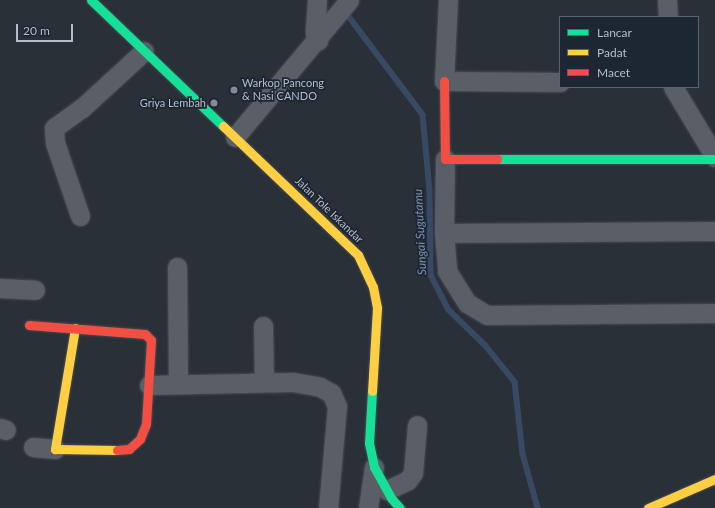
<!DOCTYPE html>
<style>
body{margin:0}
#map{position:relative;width:715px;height:508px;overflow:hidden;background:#2a3038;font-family:Lato,sans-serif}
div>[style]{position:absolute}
.stream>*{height:5.5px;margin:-2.75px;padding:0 2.75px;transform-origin:2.75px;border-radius:2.75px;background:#384963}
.roads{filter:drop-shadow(0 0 1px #484c53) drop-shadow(0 0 1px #484c53)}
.street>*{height:19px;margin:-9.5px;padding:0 9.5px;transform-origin:9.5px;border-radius:9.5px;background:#5a5e66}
.fast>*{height:9px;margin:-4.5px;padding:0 4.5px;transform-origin:4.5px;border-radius:4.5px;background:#16e098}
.slow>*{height:9px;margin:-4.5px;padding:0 4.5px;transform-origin:4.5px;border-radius:4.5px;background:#ffcf43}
.jam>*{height:9px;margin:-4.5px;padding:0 4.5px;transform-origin:4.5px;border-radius:4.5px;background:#f24e42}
.dots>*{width:11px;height:11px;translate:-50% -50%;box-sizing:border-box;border:2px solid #1d2633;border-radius:50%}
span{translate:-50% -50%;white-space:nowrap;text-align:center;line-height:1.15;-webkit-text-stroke:3.5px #1d2633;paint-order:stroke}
.poi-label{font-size:11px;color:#b4bcc9}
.left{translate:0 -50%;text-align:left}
.right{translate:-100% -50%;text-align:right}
.street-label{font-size:11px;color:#b4bcc9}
.water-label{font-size:12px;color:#7c92b1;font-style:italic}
.legend{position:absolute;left:559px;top:16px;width:140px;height:72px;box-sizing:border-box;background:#1d2633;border:1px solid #59626f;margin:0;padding:5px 7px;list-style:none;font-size:12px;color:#b4bcc9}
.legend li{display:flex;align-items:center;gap:8px;height:20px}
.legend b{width:20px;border:1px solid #59626f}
.scale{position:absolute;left:16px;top:24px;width:57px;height:18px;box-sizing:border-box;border:2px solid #b4bcc9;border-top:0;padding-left:5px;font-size:12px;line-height:14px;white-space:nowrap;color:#b4bcc9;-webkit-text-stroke:3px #1d2633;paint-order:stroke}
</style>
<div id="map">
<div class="stream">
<i style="left:344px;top:10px;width:131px;rotate:53deg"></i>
<i style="left:423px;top:115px;width:75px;rotate:84.7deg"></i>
<i style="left:430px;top:190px;width:85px;rotate:89.3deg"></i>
<i style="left:431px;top:275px;width:38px;rotate:63deg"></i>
<i style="left:448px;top:309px;width:53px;rotate:44.2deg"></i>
<i style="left:486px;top:346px;width:46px;rotate:51.1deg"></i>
<i style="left:515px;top:382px;width:72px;rotate:83.7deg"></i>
<i style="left:523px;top:454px;width:56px;rotate:74.5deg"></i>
</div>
<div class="roads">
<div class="street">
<i style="left:317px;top:0;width:32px;rotate:94deg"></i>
<i style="left:315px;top:32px;width:9px;rotate:69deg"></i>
<i style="left:448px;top:0;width:81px;rotate:92.8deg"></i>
<i style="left:444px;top:81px;width:116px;rotate:0.5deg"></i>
<i style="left:667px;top:0;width:17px;rotate:87deg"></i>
<i style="left:673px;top:87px;width:82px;rotate:59deg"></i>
<i style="left:235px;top:137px;width:178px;rotate:-50.2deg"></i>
<i style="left:445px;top:159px;width:74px;rotate:90.8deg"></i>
<i style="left:444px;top:233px;width:271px;rotate:-0.4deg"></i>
<i style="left:80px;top:216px;width:77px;rotate:-108.9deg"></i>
<i style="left:55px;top:143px;width:15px;rotate:-94deg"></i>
<i style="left:54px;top:128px;width:34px;rotate:-36deg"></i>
<i style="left:82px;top:108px;width:84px;rotate:-42.6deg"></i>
<i style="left:444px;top:233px;width:38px;rotate:85deg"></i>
<i style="left:447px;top:271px;width:38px;rotate:58deg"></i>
<i style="left:467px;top:303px;width:23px;rotate:31deg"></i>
<i style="left:487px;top:315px;width:228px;rotate:-0.5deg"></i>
<i style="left:177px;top:267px;width:117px;rotate:89.5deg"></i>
<i style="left:0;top:288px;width:35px;rotate:3deg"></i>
<i style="left:263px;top:326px;width:56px;rotate:89deg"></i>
<i style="left:149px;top:385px;width:144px;rotate:-1.2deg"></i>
<i style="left:293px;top:382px;width:27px;rotate:10deg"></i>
<i style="left:320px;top:387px;width:13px;rotate:29deg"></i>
<i style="left:331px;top:393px;width:14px;rotate:65deg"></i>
<i style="left:337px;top:406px;width:102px;rotate:95deg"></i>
<i style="left:0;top:428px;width:6px;rotate:18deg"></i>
<i style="left:33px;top:447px;width:22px;rotate:5deg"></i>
<i style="left:387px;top:490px;width:23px;rotate:-25deg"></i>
<i style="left:408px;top:480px;width:9px;rotate:-54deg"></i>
<i style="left:413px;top:473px;width:48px;rotate:-85.2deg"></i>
<i style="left:368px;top:508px;width:41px;rotate:-81.7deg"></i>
</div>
<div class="fast">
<i style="left:91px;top:0;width:182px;rotate:43.7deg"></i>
<i style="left:497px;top:159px;width:218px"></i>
<i style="left:372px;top:391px;width:52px;rotate:93.3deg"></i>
<i style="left:369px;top:443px;width:25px;rotate:78deg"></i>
<i style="left:374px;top:467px;width:35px;rotate:61deg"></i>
<i style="left:391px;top:498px;width:13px;rotate:48deg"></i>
</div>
<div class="slow">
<i style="left:223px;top:126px;width:187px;rotate:43.7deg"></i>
<i style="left:358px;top:255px;width:35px;rotate:65deg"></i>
<i style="left:373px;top:287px;width:21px;rotate:79deg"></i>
<i style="left:377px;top:308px;width:83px;rotate:93.4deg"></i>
<i style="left:75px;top:328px;width:123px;rotate:99.4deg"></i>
<i style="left:55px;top:449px;width:62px;rotate:0.9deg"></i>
<i style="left:648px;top:508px;width:73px;rotate:-23.4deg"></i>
</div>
<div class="jam">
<i style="left:444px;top:81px;width:78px;rotate:89.3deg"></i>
<i style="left:445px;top:159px;width:52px"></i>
<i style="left:29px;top:325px;width:116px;rotate:4.4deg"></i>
<i style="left:145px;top:334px;width:8px;rotate:45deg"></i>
<i style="left:151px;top:340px;width:84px;rotate:93.4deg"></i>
<i style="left:146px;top:424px;width:16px;rotate:112deg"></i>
<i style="left:140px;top:439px;width:15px;rotate:138deg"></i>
<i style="left:129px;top:449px;width:12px;rotate:175deg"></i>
</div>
</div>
<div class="dots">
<i style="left:234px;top:90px;background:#848b96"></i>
<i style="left:214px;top:103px;background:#848b96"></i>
</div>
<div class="poi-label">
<span class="left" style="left:242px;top:90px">Warkop Pancong<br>&amp; Nasi CANDO</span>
<span class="right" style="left:206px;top:103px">Griya Lembah</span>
</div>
<div class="street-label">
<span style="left:329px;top:210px;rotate:44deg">Jalan Tole Iskandar</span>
</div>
<div class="water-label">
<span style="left:420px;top:232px;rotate:-93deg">Sungai Sugutamu</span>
</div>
<ul class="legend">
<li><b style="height:5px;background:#16e098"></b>Lancar</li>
<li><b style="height:5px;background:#ffcf43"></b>Padat</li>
<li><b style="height:5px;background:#f24e42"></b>Macet</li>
</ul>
<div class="scale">20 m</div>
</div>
